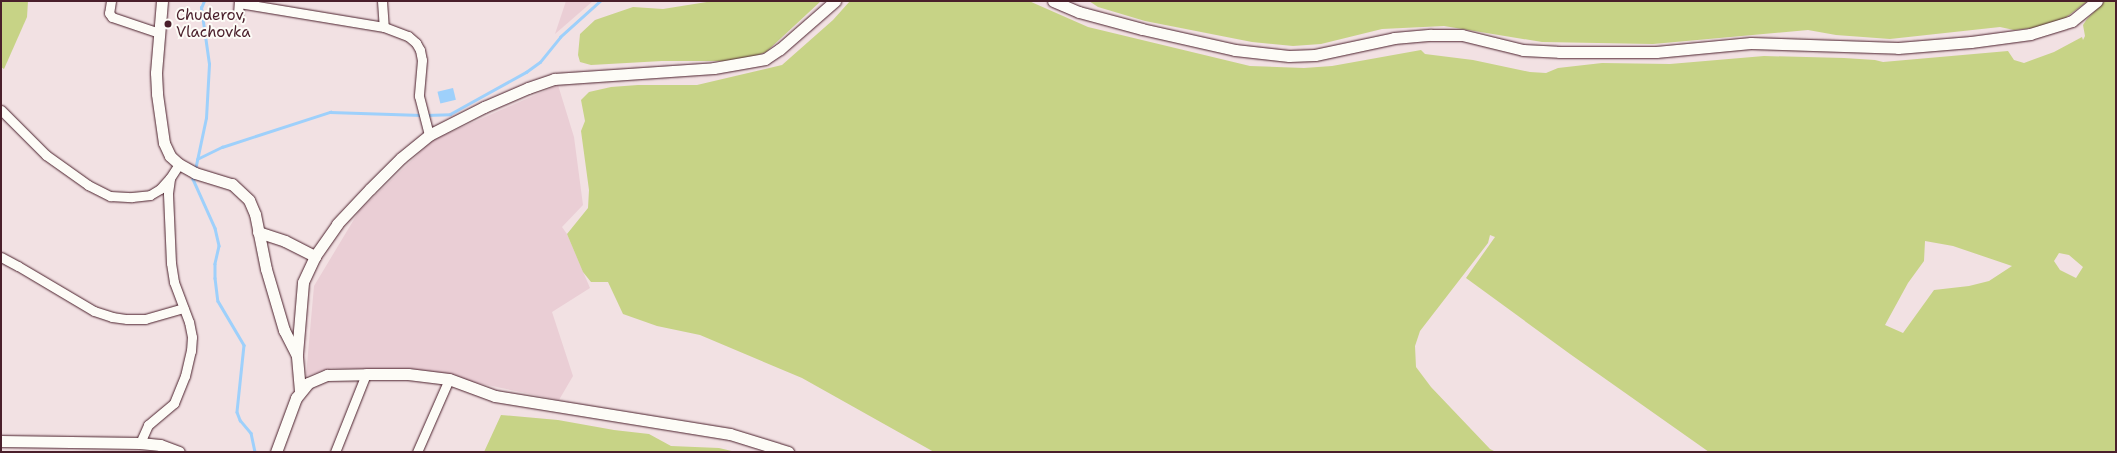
<!DOCTYPE html>
<style>
body{margin:0}
#map{position:relative;width:2117px;height:453px;overflow:hidden;background:#f2e1e3;font-family:"Shantell Sans",sans-serif}
div>[style]{position:absolute}
.built>*{inset:0;background:#eaced5}
.green>*{inset:0;background:#c7d386}
.water>*{inset:0;background:#9ed0fb;transform-origin:0 0}
.stream>*{height:2.5px;margin:-1.25px;padding:0 1.25px;transform-origin:1.25px;border-radius:1.25px;background:#9ed0fb}
.roads{filter:drop-shadow(0 0 1px #4a1f2b) drop-shadow(0 0 1px #4a1f2b)}
.minor>*{height:9px;margin:-4.5px;padding:0 4.5px;transform-origin:4.5px;border-radius:4.5px;background:#fdfcf7}
.tertiary>*{height:11px;margin:-5.5px;padding:0 5.5px;transform-origin:5.5px;border-radius:5.5px;background:#fdfcf7}
.dots>*{width:11px;height:11px;translate:-50% -50%;box-sizing:border-box;border:2px solid #fdfcf7;border-radius:50%}
span{translate:-50% -50%;white-space:nowrap;text-align:center;line-height:1.15;-webkit-text-stroke:4px #fdfcf7;paint-order:stroke}
.poi-label{font-size:15px;color:#4a1f2b}
.left{translate:0 -50%;text-align:left}
.frame{position:absolute;inset:0;border:2px solid #4a1f2b;pointer-events:none}
</style>
<div id="map">
<div class="built">
<i style="clip-path:polygon(566px 1px,593px 1px,555px 34px)"></i>
<i style="clip-path:polygon(558px 85px,574px 137px,583px 205px,562px 227px,567px 234px,590px 288px,552px 312px,573px 376px,559px 400px,415px 370px,331px 368px,306px 376px,314px 286px,359px 211px,433px 140px)"></i>
</div>
<div class="green">
<i style="clip-path:polygon(1px 1px,28px 1px,27px 17px,4px 69px,1px 67px)"></i>
<i style="clip-path:polygon(713px 1px,821px 1px,766px 52px,750px 58px,728px 61px,662px 61px,591px 65px,580px 62px,578px 55px,580px 34px,595px 20px,633px 7px,663px 9px)"></i>
<i style="clip-path:polygon(evenodd,850px 1px,1029px 1px,1088px 27px,1250px 66px,1304px 68px,1332px 66px,1421px 50px,1425px 54px,1473px 60px,1530px 72px,1546px 73px,1558px 68px,1602px 63px,1670px 64px,1764px 56px,1844px 58px,1875px 60px,1883px 62px,2008px 51px,2014px 60px,2024px 63px,2054px 52px,2082px 37px,2083px 40px,2085px 36px,2083px 25px,2087px 19px,2105px 1px,2116px 1px,2116px 452px,1709px 452px,1570px 354px,1466px 278px,1495px 237px,1490px 235px,1488px 243px,1420px 331px,1415px 346px,1416px 367px,1431px 387px,1490px 449px,1496px 452px,934px 452px,802px 378px,700px 335px,657px 326px,623px 314px,608px 282px,591px 282px,583px 272px,567px 234px,588px 208px,589px 190px,581px 131px,585px 121px,581px 100px,589px 92px,611px 87px,638px 85px,697px 85px,782px 65px,833px 20px,850px 1px,1925px 241px,1953px 246px,2012px 266px,1989px 281px,1969px 286px,1934px 290px,1903px 333px,1885px 325px,1908px 283px,1924px 261px,1925px 241px,850px 1px,2059px 253px,2069px 255px,2083px 267px,2076px 278px,2060px 270px,2054px 261px,2059px 253px)"></i>
<i style="clip-path:polygon(1089px 1px,2088px 1px,2065px 18px,2040px 27px,2014px 30px,2000px 27px,1890px 39px,1836px 35px,1808px 30px,1653px 44px,1542px 42px,1444px 26px,1382px 29px,1321px 44px,1293px 46px,1252px 42px,1145px 21px,1098px 7px)"></i>
<i style="clip-path:polygon(501px 415px,558px 420px,614px 430px,649px 434px,671px 446px,719px 448px,736px 452px,484px 452px)"></i>
</div>
<div class="water">
<i style="left:453px;top:88px;width:12px;height:16px;rotate:76deg"></i>
</div>
<div class="stream">
<i style="left:426px;top:115px;width:24px;rotate:-2deg"></i>
<i style="left:450px;top:114px;width:87px;rotate:-28.9deg"></i>
<i style="left:526px;top:72px;width:17px;rotate:-36deg"></i>
<i style="left:540px;top:62px;width:32px;rotate:-51deg"></i>
<i style="left:560px;top:37px;width:54px;rotate:-42deg"></i>
<i style="left:197px;top:159px;width:28px;rotate:-26deg"></i>
<i style="left:222px;top:147px;width:114px;rotate:-18deg"></i>
<i style="left:330px;top:112px;width:91px;rotate:1.9deg"></i>
<i style="left:195px;top:170px;width:53px;rotate:-78.1deg"></i>
<i style="left:206px;top:118px;width:54px;rotate:-86.8deg"></i>
<i style="left:209px;top:64px;width:57px;rotate:-98.1deg"></i>
<i style="left:201px;top:8px;width:8px;rotate:-67deg"></i>
<i style="left:194px;top:175px;width:4px;rotate:104deg"></i>
<i style="left:193px;top:179px;width:54px;rotate:65.8deg"></i>
<i style="left:215px;top:228px;width:18px;rotate:77deg"></i>
<i style="left:219px;top:246px;width:18px;rotate:103deg"></i>
<i style="left:215px;top:264px;width:14px;rotate:90deg"></i>
<i style="left:215px;top:278px;width:23px;rotate:83deg"></i>
<i style="left:218px;top:301px;width:51px;rotate:59.4deg"></i>
<i style="left:244px;top:345px;width:67px;rotate:96deg"></i>
<i style="left:237px;top:412px;width:9px;rotate:69deg"></i>
<i style="left:240px;top:420px;width:17px;rotate:50deg"></i>
<i style="left:251px;top:433px;width:19px;rotate:78deg"></i>
</div>
<div class="roads">
<div class="minor">
<i style="left:111px;top:1px;width:12px;rotate:99deg"></i>
<i style="left:109px;top:13px;width:5px;rotate:53deg"></i>
<i style="left:112px;top:17px;width:50px;rotate:18.8deg"></i>
<i style="left:382px;top:1px;width:26px;rotate:86deg"></i>
<i style="left:239px;top:3px;width:147px;rotate:9.4deg"></i>
<i style="left:384px;top:27px;width:26px;rotate:21deg"></i>
<i style="left:408px;top:36px;width:11px;rotate:41deg"></i>
<i style="left:416px;top:43px;width:8px;rotate:60deg"></i>
<i style="left:420px;top:50px;width:10px;rotate:79deg"></i>
<i style="left:422px;top:60px;width:36px;rotate:95deg"></i>
<i style="left:419px;top:96px;width:40px;rotate:75.6deg"></i>
<i style="left:238px;top:14px;width:13px;rotate:-86deg"></i>
<i style="left:1px;top:110px;width:64px;rotate:45deg"></i>
<i style="left:46px;top:155px;width:52px;rotate:35.5deg"></i>
<i style="left:88px;top:185px;width:25px;rotate:27deg"></i>
<i style="left:110px;top:196px;width:22px;rotate:3deg"></i>
<i style="left:132px;top:197px;width:18px;rotate:-6deg"></i>
<i style="left:150px;top:195px;width:12px;rotate:-31deg"></i>
<i style="left:160px;top:189px;width:15px;rotate:-48deg"></i>
<i style="left:1px;top:257px;width:19px;rotate:28deg"></i>
<i style="left:18px;top:266px;width:88px;rotate:30.6deg"></i>
<i style="left:94px;top:311px;width:19px;rotate:18deg"></i>
<i style="left:112px;top:317px;width:15px;rotate:8deg"></i>
<i style="left:127px;top:319px;width:18px"></i>
<i style="left:145px;top:319px;width:40px;rotate:-16deg"></i>
<i style="left:140px;top:443px;width:20px;rotate:-66deg"></i>
<i style="left:148px;top:425px;width:34px;rotate:-40deg"></i>
<i style="left:174px;top:403px;width:29px;rotate:-68deg"></i>
<i style="left:185px;top:376px;width:26px;rotate:-77deg"></i>
<i style="left:191px;top:351px;width:14px;rotate:-86deg"></i>
<i style="left:192px;top:337px;width:15px;rotate:-101deg"></i>
<i style="left:189px;top:322px;width:43px;rotate:-110.6deg"></i>
<i style="left:174px;top:282px;width:19px;rotate:-99deg"></i>
<i style="left:171px;top:263px;width:70px;rotate:-92.5deg"></i>
<i style="left:168px;top:193px;width:15px;rotate:-82deg"></i>
<i style="left:170px;top:178px;width:17px;rotate:-57deg"></i>
<i style="left:335px;top:452px;width:84px;rotate:-68.3deg"></i>
<i style="left:417px;top:452px;width:80px;rotate:-66.3deg"></i>
</div>
<div class="tertiary">
<i style="left:162px;top:1px;width:72px;rotate:94.8deg"></i>
<i style="left:156px;top:73px;width:21px;rotate:87deg"></i>
<i style="left:157px;top:94px;width:49px;rotate:81.9deg"></i>
<i style="left:164px;top:143px;width:14px;rotate:65deg"></i>
<i style="left:170px;top:156px;width:12px;rotate:42deg"></i>
<i style="left:179px;top:164px;width:18px;rotate:29deg"></i>
<i style="left:195px;top:173px;width:39px;rotate:17deg"></i>
<i style="left:232px;top:184px;width:23px;rotate:43deg"></i>
<i style="left:249px;top:200px;width:15px;rotate:67deg"></i>
<i style="left:255px;top:214px;width:56px;rotate:78.7deg"></i>
<i style="left:266px;top:269px;width:64px;rotate:73.6deg"></i>
<i style="left:284px;top:330px;width:28px;rotate:63deg"></i>
<i style="left:1053px;top:1px;width:28px;rotate:23deg"></i>
<i style="left:1079px;top:12px;width:65px;rotate:15.1deg"></i>
<i style="left:1142px;top:29px;width:95px;rotate:12.7deg"></i>
<i style="left:1235px;top:50px;width:54px;rotate:6.3deg"></i>
<i style="left:1289px;top:56px;width:26px;rotate:-2deg"></i>
<i style="left:1315px;top:55px;width:81px;rotate:-12.1deg"></i>
<i style="left:1394px;top:38px;width:37px;rotate:-5deg"></i>
<i style="left:1431px;top:35px;width:31px"></i>
<i style="left:1462px;top:35px;width:63px;rotate:13.8deg"></i>
<i style="left:1523px;top:50px;width:37px;rotate:3deg"></i>
<i style="left:1560px;top:52px;width:96px"></i>
<i style="left:1656px;top:52px;width:95px;rotate:-5.4deg"></i>
<i style="left:1751px;top:43px;width:147px;rotate:1.9deg"></i>
<i style="left:1898px;top:48px;width:73px;rotate:-4.7deg"></i>
<i style="left:1971px;top:42px;width:60px;rotate:-7.7deg"></i>
<i style="left:2030px;top:34px;width:44px;rotate:-17.2deg"></i>
<i style="left:2072px;top:21px;width:32px;rotate:-39deg"></i>
<i style="left:258px;top:232px;width:28px;rotate:18deg"></i>
<i style="left:285px;top:241px;width:34px;rotate:27deg"></i>
<i style="left:300px;top:391px;width:37px;rotate:-95deg"></i>
<i style="left:297px;top:354px;width:72px;rotate:-85.2deg"></i>
<i style="left:303px;top:282px;width:29px;rotate:-65deg"></i>
<i style="left:315px;top:256px;width:39px;rotate:-55deg"></i>
<i style="left:337px;top:224px;width:48px;rotate:-46.7deg"></i>
<i style="left:370px;top:189px;width:44px;rotate:-45deg"></i>
<i style="left:401px;top:158px;width:36px;rotate:-39deg"></i>
<i style="left:429px;top:135px;width:62px;rotate:-27deg"></i>
<i style="left:484px;top:107px;width:48px;rotate:-23.4deg"></i>
<i style="left:528px;top:88px;width:28px;rotate:-19deg"></i>
<i style="left:554px;top:79px;width:160px;rotate:-3.9deg"></i>
<i style="left:714px;top:68px;width:52px;rotate:-10deg"></i>
<i style="left:765px;top:59px;width:18px;rotate:-34deg"></i>
<i style="left:780px;top:49px;width:73px;rotate:-41.1deg"></i>
<i style="left:1px;top:441px;width:139px;rotate:0.8deg"></i>
<i style="left:140px;top:443px;width:20px;rotate:6deg"></i>
<i style="left:160px;top:445px;width:20px;rotate:20deg"></i>
<i style="left:276px;top:452px;width:58px;rotate:-69.7deg"></i>
<i style="left:296px;top:398px;width:19px;rotate:-51deg"></i>
<i style="left:308px;top:383px;width:21px;rotate:-23deg"></i>
<i style="left:327px;top:375px;width:39px;rotate:-1deg"></i>
<i style="left:366px;top:374px;width:42px"></i>
<i style="left:408px;top:374px;width:41px;rotate:7deg"></i>
<i style="left:449px;top:379px;width:49px;rotate:20.3deg"></i>
<i style="left:495px;top:396px;width:238px;rotate:9.2deg"></i>
<i style="left:730px;top:434px;width:61px;rotate:17.2deg"></i>
</div>
</div>
<div class="dots">
<i style="left:168px;top:24px;background:#4a1f2b"></i>
</div>
<div class="poi-label">
<span class="left" style="left:176px;top:24px">Chuderov,<br>Vlachovka</span>
</div>
<div class="frame"></div>
</div>
